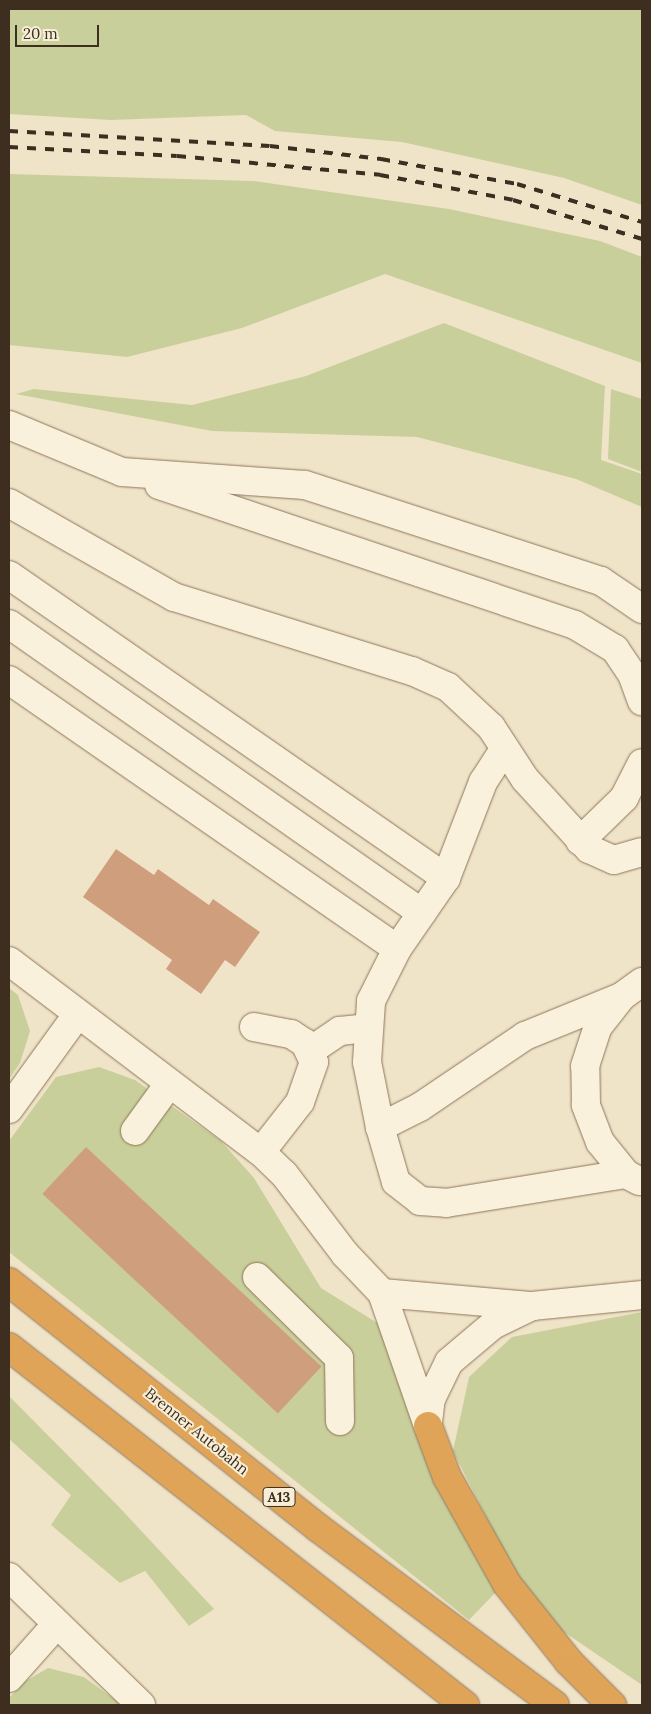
<!DOCTYPE html>
<style>
body{margin:0}
#map{position:relative;width:651px;height:1714px;overflow:hidden;background:#f0e4c8;font-family:Lora,serif}
div>[style]{position:absolute}
.green>*{inset:0;background:#c9cf9b}
.building>*{inset:0;background:#cf9f7d;transform-origin:0 0}
.roads{filter:drop-shadow(0 0 1px #8d765c) drop-shadow(0 0 1px #8d765c)}
.minor>*{height:28px;margin:-14px;padding:0 14px;transform-origin:14px;border-radius:14px;background:#faf1dc}
.highway>*{height:28px;margin:-14px;padding:0 14px;transform-origin:14px;border-radius:14px;background:#e0a458}
.rail>*{height:4px;margin-top:-2px;transform-origin:0;background:repeating-linear-gradient(90deg,#3d2e20 0 9px,transparent 0 18px)}
span{translate:-50% -50%;white-space:nowrap;text-align:center;line-height:1.15;-webkit-text-stroke:4px #f7eed8;paint-order:stroke}
.shield-label span{padding:1px 4px;background:#f7eed8;border:1px solid;border-radius:4px;-webkit-text-stroke-width:0}
.shield-label{font-size:14px;color:#3d2e20;font-weight:700}
.street-label{font-size:15px;color:#3d2e20}
.frame{position:absolute;inset:0;border:10px solid #3d2e20;pointer-events:none}
.scale{position:absolute;left:15px;top:25px;width:84px;height:22px;box-sizing:border-box;border:2px solid #3d2e20;border-top:0;padding-left:6px;font-size:15px;line-height:18px;white-space:nowrap;color:#3d2e20;-webkit-text-stroke:4px #f7eed8;paint-order:stroke}
</style>
<div id="map">
<div class="green">
<i style="clip-path:polygon(9px 9px,642px 9px,642px 205px,564px 178px,402px 142px,275px 131px,246px 115px,111px 120px,9px 114px)"></i>
<i style="clip-path:polygon(9px 174px,254px 181px,449px 209px,600px 241px,642px 257px,642px 363px,385px 274px,242px 328px,127px 357px,9px 345px)"></i>
<i style="clip-path:polygon(444px 323px,605px 386px,601px 460px,642px 474px,642px 507px,576px 479px,417px 437px,212px 431px,16px 394px,34px 389px,192px 405px,306px 376px)"></i>
<i style="clip-path:polygon(611px 389px,642px 399px,642px 472px,608px 459px)"></i>
<i style="clip-path:polygon(9px 988px,18px 995px,30px 1031px,20px 1063px,9px 1079px)"></i>
<i style="clip-path:polygon(99px 1067px,135px 1080px,221px 1141px,254px 1178px,321px 1288px,379px 1324px,435px 1484px,496px 1592px,469px 1620px,9px 1252px,9px 1141px,56px 1077px)"></i>
<i style="clip-path:polygon(642px 1312px,642px 1685px,533px 1611px,453px 1451px,469px 1377px,512px 1337px)"></i>
<i style="clip-path:polygon(9px 1396px,120px 1508px,214px 1609px,189px 1626px,145px 1571px,120px 1583px,51px 1525px,71px 1495px,9px 1439px)"></i>
<i style="clip-path:polygon(48px 1668px,84px 1677px,122px 1705px,9px 1705px,9px 1698px,24px 1682px)"></i>
</div>
<div class="building">
<i style="clip-path:polygon(116px 849px,154px 875px,158px 869px,209px 905px,213px 899px,260px 932px,235px 967px,225px 960px,201px 994px,166px 969px,172px 960px,83px 897px)"></i>
<i style="left:86px;top:1147px;width:322px;height:64px;rotate:43deg"></i>
</div>
<div class="roads">
<div class="minor">
<i style="left:9px;top:425px;width:122px;rotate:22.6deg"></i>
<i style="left:122px;top:472px;width:183px;rotate:4.1deg"></i>
<i style="left:305px;top:485px;width:311px;rotate:18deg"></i>
<i style="left:601px;top:581px;width:50px;rotate:34.3deg"></i>
<i style="left:159px;top:485px;width:439px;rotate:18.6deg"></i>
<i style="left:575px;top:625px;width:47px;rotate:31deg"></i>
<i style="left:615px;top:649px;width:30px;rotate:56deg"></i>
<i style="left:632px;top:674px;width:29px;rotate:70deg"></i>
<i style="left:9px;top:503px;width:190px;rotate:29.7deg"></i>
<i style="left:174px;top:597px;width:249px;rotate:17.3deg"></i>
<i style="left:412px;top:671px;width:39px;rotate:24deg"></i>
<i style="left:448px;top:687px;width:59px;rotate:42.9deg"></i>
<i style="left:491px;top:727px;width:62px;rotate:56.8deg"></i>
<i style="left:525px;top:779px;width:95px;rotate:47.6deg"></i>
<i style="left:589px;top:849px;width:27px;rotate:24deg"></i>
<i style="left:614px;top:860px;width:29px;rotate:-16deg"></i>
<i style="left:9px;top:575px;width:532px;rotate:34.74deg"></i>
<i style="left:9px;top:624px;width:504px;rotate:34.98deg"></i>
<i style="left:9px;top:680px;width:472px;rotate:34.7deg"></i>
<i style="left:580px;top:841px;width:62px;rotate:-44.3deg"></i>
<i style="left:624px;top:798px;width:39px;rotate:-63deg"></i>
<i style="left:9px;top:961px;width:316px;rotate:37.2deg"></i>
<i style="left:261px;top:1152px;width:32px;rotate:44deg"></i>
<i style="left:284px;top:1174px;width:101px;rotate:52.7deg"></i>
<i style="left:345px;top:1254px;width:54px;rotate:46.5deg"></i>
<i style="left:382px;top:1293px;width:141px;rotate:70.9deg"></i>
<i style="left:621px;top:997px;width:104px;rotate:157.9deg"></i>
<i style="left:525px;top:1036px;width:127px;rotate:145.9deg"></i>
<i style="left:420px;top:1107px;width:45px;rotate:153.4deg"></i>
<i style="left:380px;top:1127px;width:57px;rotate:73.8deg"></i>
<i style="left:396px;top:1182px;width:31px;rotate:38deg"></i>
<i style="left:420px;top:1201px;width:26px;rotate:4deg"></i>
<i style="left:446px;top:1203px;width:182px;rotate:-9.2deg"></i>
<i style="left:254px;top:1027px;width:38px;rotate:11deg"></i>
<i style="left:291px;top:1034px;width:17px;rotate:33deg"></i>
<i style="left:305px;top:1043px;width:21px;rotate:65deg"></i>
<i style="left:314px;top:1062px;width:42px;rotate:109.3deg"></i>
<i style="left:300px;top:1102px;width:63px;rotate:128deg"></i>
<i style="left:310px;top:1051px;width:36px;rotate:-34deg"></i>
<i style="left:340px;top:1031px;width:27px;rotate:-6deg"></i>
<i style="left:9px;top:1109px;width:116px;rotate:-54.1deg"></i>
<i style="left:380px;top:1127px;width:66px;rotate:-101.3deg"></i>
<i style="left:367px;top:1062px;width:61px;rotate:-86.2deg"></i>
<i style="left:371px;top:1001px;width:58px;rotate:-63.4deg"></i>
<i style="left:397px;top:949px;width:86px;rotate:-55.4deg"></i>
<i style="left:446px;top:878px;width:103px;rotate:-68.9deg"></i>
<i style="left:483px;top:782px;width:40px;rotate:-57.1deg"></i>
<i style="left:135px;top:1131px;width:58px;rotate:-54.1deg"></i>
<i style="left:639px;top:1181px;width:15px;rotate:-152deg"></i>
<i style="left:626px;top:1174px;width:41px;rotate:-129.1deg"></i>
<i style="left:600px;top:1142px;width:40px;rotate:-111deg"></i>
<i style="left:586px;top:1105px;width:39px;rotate:-91deg"></i>
<i style="left:585px;top:1066px;width:40px;rotate:-72deg"></i>
<i style="left:597px;top:1028px;width:39px;rotate:-52deg"></i>
<i style="left:621px;top:997px;width:26px;rotate:-36deg"></i>
<i style="left:257px;top:1277px;width:115px;rotate:44.6deg"></i>
<i style="left:339px;top:1358px;width:63px;rotate:89.1deg"></i>
<i style="left:382px;top:1293px;width:151px;rotate:5deg"></i>
<i style="left:532px;top:1306px;width:111px;rotate:-5.7deg"></i>
<i style="left:428px;top:1422px;width:23px;rotate:-83deg"></i>
<i style="left:431px;top:1399px;width:41px;rotate:-64.1deg"></i>
<i style="left:449px;top:1362px;width:57px;rotate:-40.1deg"></i>
<i style="left:493px;top:1325px;width:43px;rotate:-26deg"></i>
<i style="left:9px;top:1577px;width:184px;rotate:44.1deg"></i>
<i style="left:9px;top:1678px;width:72px;rotate:-48.4deg"></i>
</div>
<div class="highway">
<i style="left:9px;top:1282px;width:394px;rotate:38.5deg"></i>
<i style="left:317px;top:1527px;width:297px;rotate:36.8deg"></i>
<i style="left:9px;top:1347px;width:580px;rotate:38.14deg"></i>
<i style="left:428px;top:1426px;width:54px;rotate:69.6deg"></i>
<i style="left:447px;top:1477px;width:123px;rotate:60.7deg"></i>
<i style="left:507px;top:1584px;width:100px;rotate:51.5deg"></i>
<i style="left:569px;top:1662px;width:61px;rotate:45deg"></i>
</div>
</div>
<div class="rail">
<i style="left:9px;top:131px;width:261px;rotate:3.3deg"></i>
<i style="left:270px;top:146px;width:112px;rotate:6.7deg"></i>
<i style="left:381px;top:159px;width:138px;rotate:10.4deg"></i>
<i style="left:517px;top:184px;width:131px;rotate:16.9deg"></i>
<i style="left:9px;top:147px;width:168px;rotate:3.1deg"></i>
<i style="left:177px;top:156px;width:204px;rotate:5.3deg"></i>
<i style="left:380px;top:175px;width:135px;rotate:10.6deg"></i>
<i style="left:513px;top:200px;width:135px;rotate:16.8deg"></i>
</div>
<div class="shield-label">
<span style="left:279px;top:1497px">A13</span>
</div>
<div class="street-label">
<span style="left:197px;top:1431px;rotate:39deg">Brenner Autobahn</span>
</div>
<div class="frame"></div>
<div class="scale">20 m</div>
</div>
